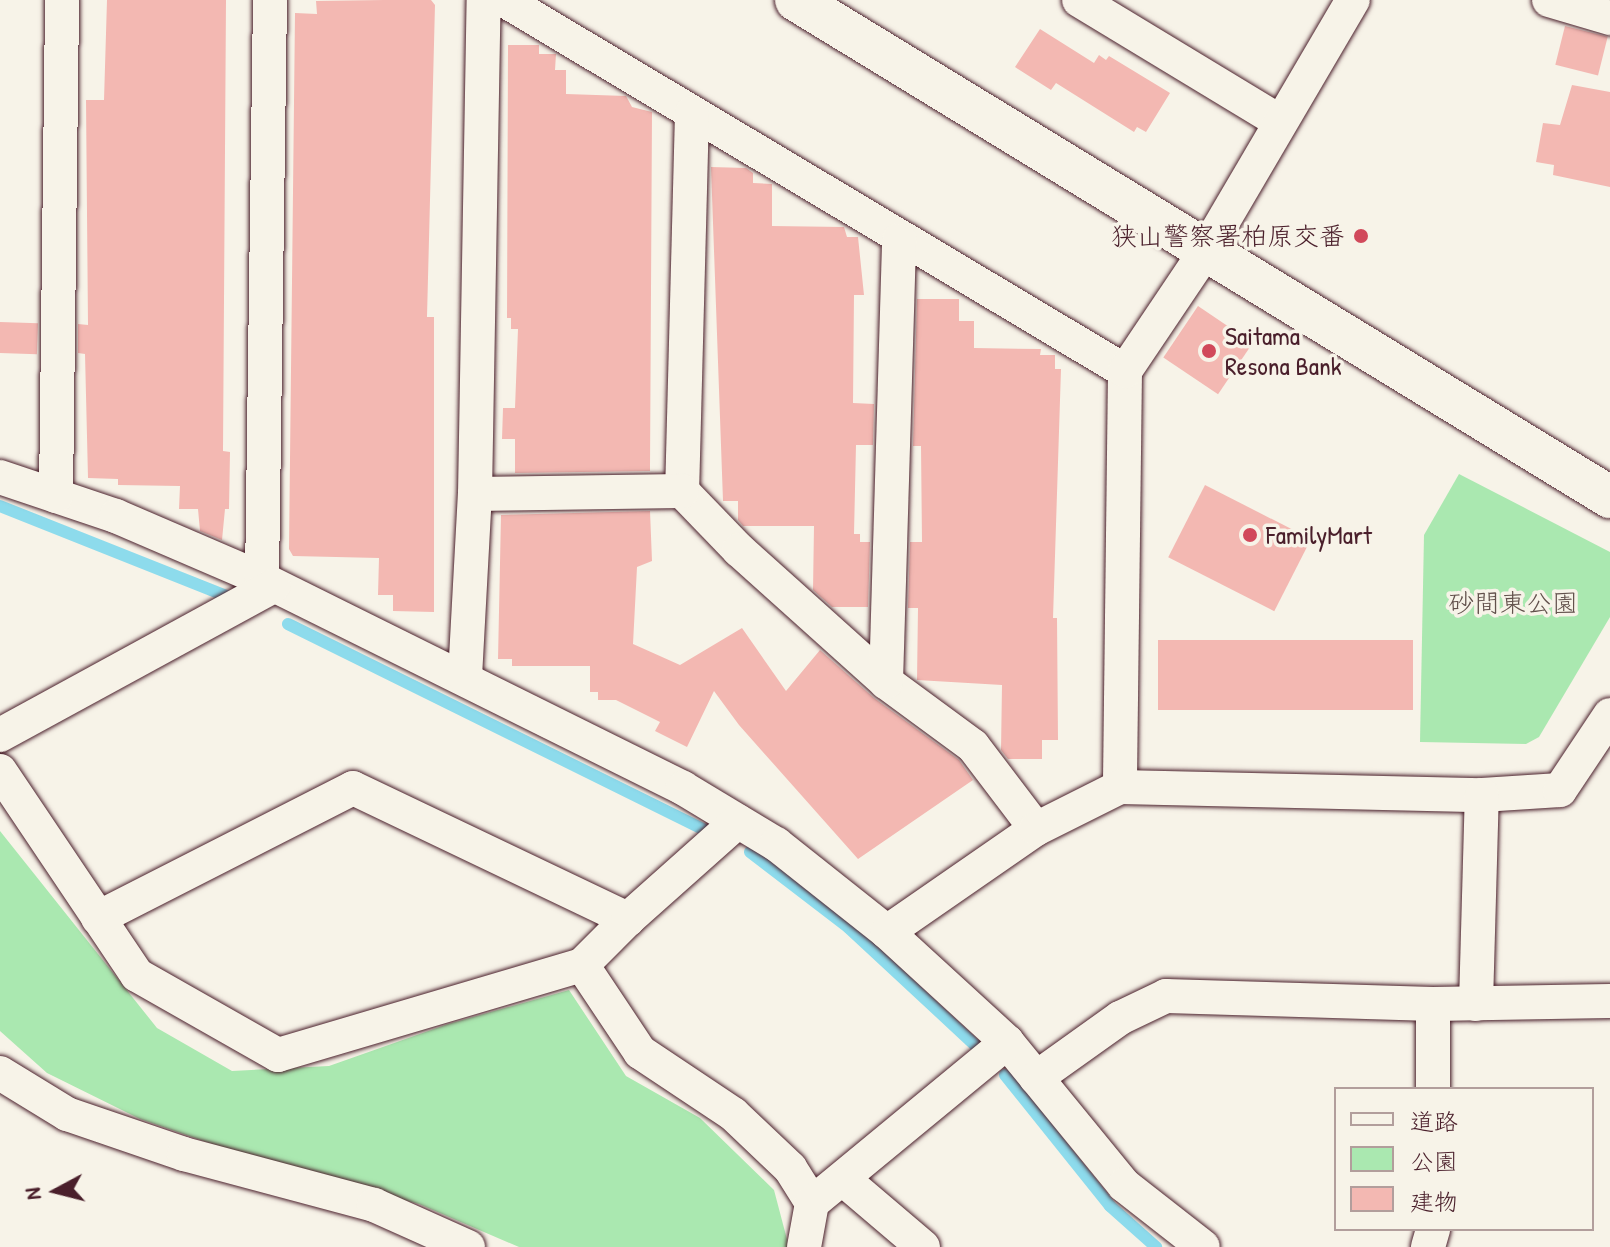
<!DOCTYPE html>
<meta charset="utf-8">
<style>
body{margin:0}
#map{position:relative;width:1610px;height:1247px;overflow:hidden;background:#f7f3e8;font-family:"Patrick Hand","Klee One",sans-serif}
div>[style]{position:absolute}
.green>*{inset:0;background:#aae8b0}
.stream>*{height:12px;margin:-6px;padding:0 6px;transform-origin:6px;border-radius:6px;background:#8ddbec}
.building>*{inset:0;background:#f3b8b2;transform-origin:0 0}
.roads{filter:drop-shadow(0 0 2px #4a1f2b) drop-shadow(0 0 2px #4a1f2b)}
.minor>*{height:34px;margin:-17px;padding:0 17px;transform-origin:17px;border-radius:17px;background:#f7f3e8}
.tertiary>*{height:42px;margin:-21px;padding:0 21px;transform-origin:21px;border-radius:21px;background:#f7f3e8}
.dots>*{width:22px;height:22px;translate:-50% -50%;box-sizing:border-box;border:4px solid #f7f3e8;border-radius:50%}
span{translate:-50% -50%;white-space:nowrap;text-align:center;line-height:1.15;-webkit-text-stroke:7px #f7f3e8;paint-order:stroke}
.poi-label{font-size:26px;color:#4a1f2b}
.right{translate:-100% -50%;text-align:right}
.left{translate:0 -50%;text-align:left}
.park-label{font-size:26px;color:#62514c}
.legend{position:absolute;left:1334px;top:1087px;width:260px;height:144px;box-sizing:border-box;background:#f7f3e8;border:2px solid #b29e9c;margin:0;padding:10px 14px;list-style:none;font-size:24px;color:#4a1f2b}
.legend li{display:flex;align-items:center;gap:16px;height:40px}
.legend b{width:40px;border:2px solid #b29e9c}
.north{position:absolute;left:16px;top:1151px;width:80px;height:80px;-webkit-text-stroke:6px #f7f3e8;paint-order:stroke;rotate:263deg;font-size:22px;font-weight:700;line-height:32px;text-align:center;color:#4a1f2b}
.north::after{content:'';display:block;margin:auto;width:28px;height:36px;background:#4a1f2b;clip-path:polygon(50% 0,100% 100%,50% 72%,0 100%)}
</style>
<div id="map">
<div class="green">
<i style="clip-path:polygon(1459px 474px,1610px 552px,1610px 617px,1539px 737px,1526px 744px,1420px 742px,1424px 535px)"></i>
<i style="clip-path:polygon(0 831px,157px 1028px,232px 1071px,329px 1066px,448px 1024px,569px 990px,626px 1076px,700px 1118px,774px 1190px,789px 1247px,519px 1247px,419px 1204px,296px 1173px,140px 1119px,47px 1073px,0 1031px)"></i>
</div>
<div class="stream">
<i style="left:0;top:506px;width:254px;rotate:21.7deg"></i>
<i style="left:288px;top:624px;width:464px;rotate:26.3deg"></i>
<i style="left:750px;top:852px;width:125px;rotate:37.5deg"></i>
<i style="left:849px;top:928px;width:173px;rotate:42.9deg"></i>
<i style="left:1005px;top:1075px;width:168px;rotate:51.3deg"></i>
<i style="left:1110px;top:1206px;width:62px;rotate:41.7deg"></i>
</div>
<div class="building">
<i style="clip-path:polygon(107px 0,226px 0,223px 451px,230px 452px,229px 509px,225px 509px,222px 540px,200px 531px,198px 509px,179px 509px,180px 486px,118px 485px,118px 479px,88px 478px,85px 354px,78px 353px,78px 324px,88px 325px,86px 100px,104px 100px)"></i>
<i style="clip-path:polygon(384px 0,431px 0,435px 5px,427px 317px,434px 317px,434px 612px,393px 611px,393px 595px,378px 595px,379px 558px,293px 556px,289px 549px,295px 13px,317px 14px,316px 1px)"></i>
<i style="left:1565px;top:26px;width:44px;height:40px;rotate:14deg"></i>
<i style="clip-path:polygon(1040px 29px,1094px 63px,1099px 55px,1106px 60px,1109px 56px,1170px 93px,1146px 132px,1137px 127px,1134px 132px,1056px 83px,1051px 90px,1015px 67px)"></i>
<i style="clip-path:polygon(508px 45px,539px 45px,539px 54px,556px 54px,555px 70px,566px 70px,566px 94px,626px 96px,632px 107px,652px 112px,650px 471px,515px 473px,515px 439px,502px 439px,503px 408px,515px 408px,518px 329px,511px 329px,511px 318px,507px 318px)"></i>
<i style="clip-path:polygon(1572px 85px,1610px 92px,1610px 187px,1553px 175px,1554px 165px,1536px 162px,1543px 123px,1560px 125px)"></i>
<i style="clip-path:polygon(711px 167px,746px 168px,753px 173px,753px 183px,772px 184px,772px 226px,844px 227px,847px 237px,858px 237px,864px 295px,854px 295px,853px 403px,874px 404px,873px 445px,856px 445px,854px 534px,860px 534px,860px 542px,870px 542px,868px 607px,832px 607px,813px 590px,814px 526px,743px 526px,738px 520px,738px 501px,723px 501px)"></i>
<i style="clip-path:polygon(917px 299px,959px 299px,959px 321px,974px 321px,974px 348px,1041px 349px,1040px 355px,1055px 355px,1055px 369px,1061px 369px,1053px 618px,1057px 618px,1058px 740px,1042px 740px,1042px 759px,1008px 759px,1001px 750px,1002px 685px,917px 680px,918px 608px,908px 608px,910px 542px,922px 542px,921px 446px,913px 446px)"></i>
<i style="left:1198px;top:306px;width:66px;height:62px;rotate:34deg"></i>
<i style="left:0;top:322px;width:38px;height:31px;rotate:2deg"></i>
<i style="left:1205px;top:485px;width:119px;height:81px;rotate:27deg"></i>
<i style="clip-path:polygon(650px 511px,652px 561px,637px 567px,633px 644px,680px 665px,742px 628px,786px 691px,820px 650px,874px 698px,959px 760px,973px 780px,858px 859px,739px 725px,714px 691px,687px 747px,655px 731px,660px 722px,616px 700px,598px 700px,598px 692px,590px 692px,590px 666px,512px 666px,512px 659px,498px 659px,501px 515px)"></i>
<i style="left:1158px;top:640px;width:255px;height:70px"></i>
</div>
<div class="roads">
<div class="minor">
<i style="left:504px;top:0;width:723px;rotate:30.86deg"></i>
<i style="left:1125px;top:371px;width:416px;rotate:90.7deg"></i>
<i style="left:1079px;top:0;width:234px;rotate:31.2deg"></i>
<i style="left:1549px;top:0;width:64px;rotate:16.4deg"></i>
<i style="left:692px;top:113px;width:378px;rotate:91.5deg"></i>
<i style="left:682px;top:491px;width:82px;rotate:46deg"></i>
<i style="left:739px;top:550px;width:198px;rotate:41.9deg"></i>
<i style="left:886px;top:682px;width:108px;rotate:36.3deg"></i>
<i style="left:973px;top:746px;width:104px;rotate:52.8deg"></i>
<i style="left:1125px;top:371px;width:143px;rotate:-56.1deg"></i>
<i style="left:1205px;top:252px;width:292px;rotate:-59.6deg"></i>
<i style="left:0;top:477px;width:122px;rotate:18.6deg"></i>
<i style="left:116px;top:516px;width:159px;rotate:23.3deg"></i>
<i style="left:262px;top:579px;width:470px;rotate:26.4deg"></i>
<i style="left:683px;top:788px;width:109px;rotate:31.1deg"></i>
<i style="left:776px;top:844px;width:142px;rotate:38.4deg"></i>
<i style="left:887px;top:932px;width:163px;rotate:42.5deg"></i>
<i style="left:1007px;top:1042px;width:185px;rotate:50.7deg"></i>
<i style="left:1124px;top:1185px;width:100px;rotate:38.1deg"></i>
<i style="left:475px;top:494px;width:207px;rotate:-0.8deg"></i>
<i style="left:56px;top:496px;width:496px;rotate:-89.3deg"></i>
<i style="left:262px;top:579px;width:579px;rotate:-89.21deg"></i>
<i style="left:465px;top:677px;width:183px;rotate:-86.9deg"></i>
<i style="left:475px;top:494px;width:494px;rotate:-89deg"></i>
<i style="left:886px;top:682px;width:442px;rotate:-88.3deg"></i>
<i style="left:0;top:735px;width:311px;rotate:-28.6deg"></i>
<i style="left:0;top:771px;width:246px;rotate:56.1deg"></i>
<i style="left:137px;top:975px;width:162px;rotate:29.6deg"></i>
<i style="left:278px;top:1055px;width:317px;rotate:-16.5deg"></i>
<i style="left:582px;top:965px;width:105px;rotate:56.3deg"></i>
<i style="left:640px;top:1052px;width:112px;rotate:33.7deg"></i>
<i style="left:733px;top:1114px;width:79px;rotate:43.5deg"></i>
<i style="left:790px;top:1168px;width:41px;rotate:57.8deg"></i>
<i style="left:98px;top:918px;width:286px;rotate:-27deg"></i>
<i style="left:353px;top:788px;width:305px;rotate:25.5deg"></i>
<i style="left:628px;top:919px;width:65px;rotate:135deg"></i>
<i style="left:628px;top:919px;width:147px;rotate:-41.7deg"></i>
<i style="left:887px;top:932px;width:181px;rotate:-34.7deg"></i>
<i style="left:1036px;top:829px;width:94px;rotate:-26.6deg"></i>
<i style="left:1120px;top:787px;width:362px;rotate:1.3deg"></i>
<i style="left:1482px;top:795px;width:78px;rotate:-3.7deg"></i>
<i style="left:1560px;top:790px;width:90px;rotate:-56.3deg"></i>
<i style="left:1476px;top:1004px;width:209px;rotate:-88.4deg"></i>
<i style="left:0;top:1073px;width:79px;rotate:31.5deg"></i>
<i style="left:67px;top:1114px;width:124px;rotate:18.9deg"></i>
<i style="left:184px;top:1154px;width:197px;rotate:15deg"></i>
<i style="left:374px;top:1205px;width:103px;rotate:24.1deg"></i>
<i style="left:1036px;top:1078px;width:103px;rotate:-35.5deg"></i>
<i style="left:1120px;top:1018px;width:51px;rotate:-25.6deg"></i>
<i style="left:1166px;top:996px;width:267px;rotate:1.7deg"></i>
<i style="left:1433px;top:1004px;width:177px;rotate:-1deg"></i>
<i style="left:1433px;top:1089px;width:85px;rotate:-90deg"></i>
<i style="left:843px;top:1179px;width:105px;rotate:40.4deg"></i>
<i style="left:804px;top:1247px;width:45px;rotate:-79.7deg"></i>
<i style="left:812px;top:1203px;width:253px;rotate:-39.5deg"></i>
<i style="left:1428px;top:1247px;width:19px;rotate:-74deg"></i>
</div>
<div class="tertiary">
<i style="left:796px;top:0;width:954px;rotate:31.41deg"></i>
</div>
</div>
<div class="dots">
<i style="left:1361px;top:236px;background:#d1495b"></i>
<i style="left:1209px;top:351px;background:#d1495b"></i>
<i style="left:1250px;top:535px;background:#d1495b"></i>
</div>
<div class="poi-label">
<span class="right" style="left:1345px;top:236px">狭山警察署柏原交番</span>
<span class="left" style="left:1225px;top:351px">Saitama<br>Resona Bank</span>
<span class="left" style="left:1266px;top:535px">FamilyMart</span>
</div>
<div class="park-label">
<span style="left:1513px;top:603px">砂間東公園</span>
</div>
<ul class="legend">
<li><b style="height:10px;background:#f7f3e8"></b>道路</li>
<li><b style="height:22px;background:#aae8b0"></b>公園</li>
<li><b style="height:22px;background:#f3b8b2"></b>建物</li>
</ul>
<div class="north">N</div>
</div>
